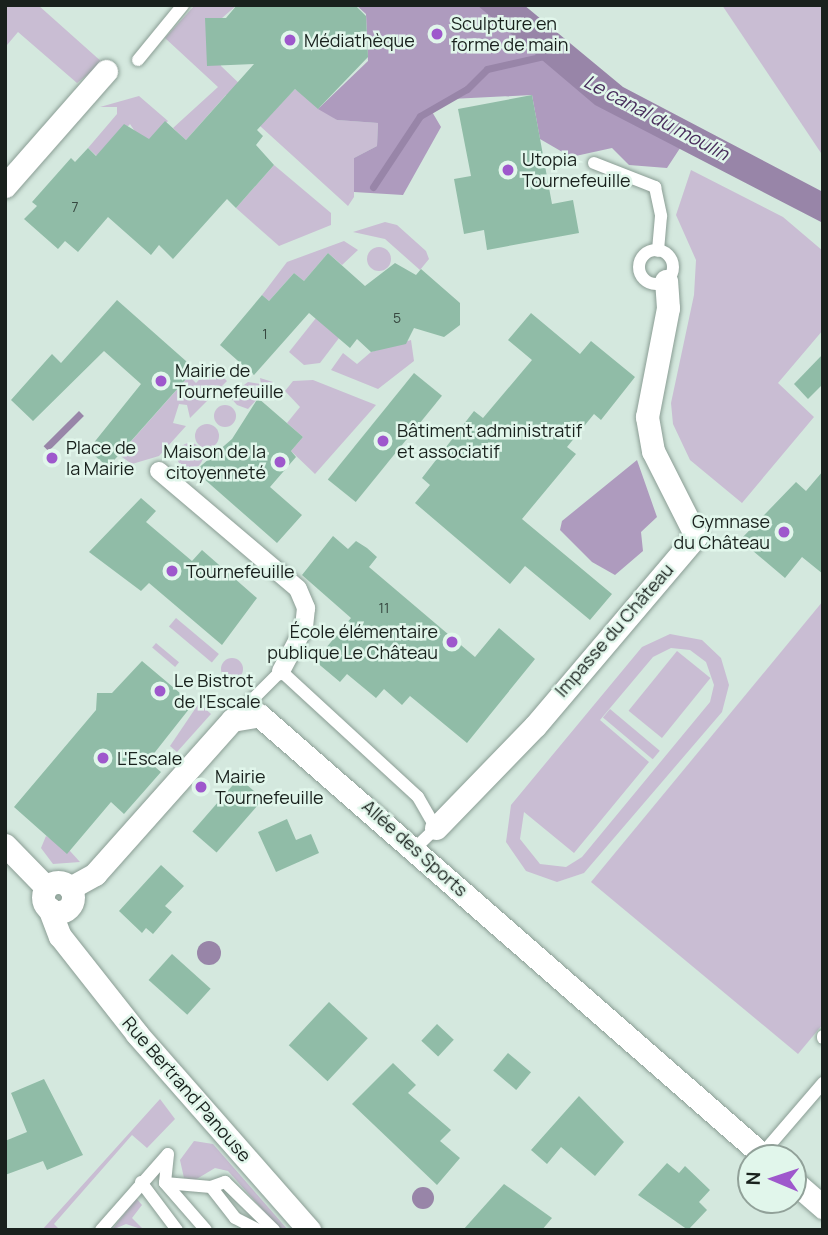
<!DOCTYPE html>
<meta charset="utf-8">
<style>
body{margin:0}
#map{position:relative;width:828px;height:1235px;overflow:hidden;background:#d4e8de;font-family:Manrope,sans-serif}
div>[style]{position:absolute}
.green>*{inset:0;background:#c9bdd3;transform-origin:0 0}
.round{border-radius:50%}
.forest>*{inset:0;background:#ae9bbe}
.water>*{inset:0;background:#9885a8;transform-origin:0 0}
.stream>*{height:7px;margin:-3.5px;padding:0 3.5px;transform-origin:3.5px;border-radius:3.5px;background:#9885a8}
.building>*{inset:0;background:#90bca7;transform-origin:0 0}
.roads{filter:drop-shadow(0 0 2px #8a9d94) drop-shadow(0 0 2px #8a9d94)}
.service>*{height:12px;margin:-6px;padding:0 6px;transform-origin:6px;border-radius:6px;background:#fff}
.service>.ring{margin:-6px;padding:0;box-sizing:content-box;background:none;border:12px solid #fff;border-radius:50%}
.pedestrian>*{height:18px;margin:-9px;padding:0 9px;transform-origin:9px;border-radius:9px;background:#fff}
.minor>*{height:23px;margin:-11.5px;padding:0 11.5px;transform-origin:11.5px;border-radius:11.5px;background:#fff}
.minor>.ring{margin:-11.5px;padding:0;box-sizing:content-box;background:none;border:23px solid #fff;border-radius:50%}
.dots>*{width:19px;height:19px;translate:-50% -50%;box-sizing:border-box;border:4px solid #e1f6eb;border-radius:50%}
span{translate:-50% -50%;white-space:nowrap;text-align:center;line-height:1.15;-webkit-text-stroke:5px #e1f6eb;paint-order:stroke}
.number-label{font-size:14px;color:#374840}
.number-label span{-webkit-text-stroke-width:0}
.poi-label{font-size:18px;color:#19211d}
.left{translate:0 -50%;text-align:left}
.right{translate:-100% -50%;text-align:right}
.street-label{font-size:18px;color:#19211d}
.water-label{font-size:19px;color:#482d5c;font-style:italic}
.frame{position:absolute;inset:0;border:7px solid #19211d;pointer-events:none}
.north{position:absolute;left:737px;top:1144px;width:70px;height:70px;box-sizing:border-box;background:#e1f6eb;border:2px solid #91a199;border-radius:50%;rotate:272deg;font-size:19px;font-weight:700;line-height:28px;text-align:center;color:#19211d}
.north::after{content:'';display:block;margin:auto;width:24px;height:32px;background:#9e58cc;clip-path:polygon(50% 0,100% 100%,50% 72%,0 100%)}
</style>
<div id="map">
<div class="green">
<i style="clip-path:polygon(5px 5px,38px 5px,103px 63px,77px 83px,18px 32px,7px 45px)"></i>
<i style="clip-path:polygon(195px 5px,237px 5px,222px 18px,221px 66px,271px 114px,295px 89px,337px 120px,378px 123px,377px 146px,354px 158px,354px 197px,348px 206px,226px 95px,186px 140px,173px 128px,218px 87px,165px 38px)"></i>
<i style="clip-path:polygon(722px 5px,823px 5px,823px 156px)"></i>
<i style="clip-path:polygon(139px 96px,168px 121px,144px 145px,130px 124px,99px 158px,88px 148px,117px 114px,117px 107px,100px 107px)"></i>
<i style="clip-path:polygon(274px 165px,331px 213px,331px 225px,279px 246px,236px 208px)"></i>
<i style="clip-path:polygon(691px 170px,783px 217px,823px 251px,823px 330px,778px 383px,814px 417px,742px 503px,690px 460px,673px 424px,671px 403px,694px 295px,696px 260px,676px 215px)"></i>
<i style="clip-path:polygon(385px 222px,397px 225px,426px 251px,429px 259px,420px 270px,385px 239px,353px 232px)"></i>
<i style="clip-path:polygon(344px 241px,358px 250px,342px 265px,328px 253px,304px 281px,294px 273px,269px 301px,262px 295px,287px 262px)"></i>
<i class="round" style="left:367px;top:247px;width:24px;height:24px"></i>
<i style="clip-path:polygon(316px 318px,339px 338px,320px 363px,304px 365px,289px 352px)"></i>
<i style="clip-path:polygon(411px 340px,414px 361px,378px 389px,331px 370px,343px 353px,357px 364px,371px 352px)"></i>
<i style="clip-path:polygon(212px 366px,227px 381px,190px 418px,187px 405px,179px 404px,173px 423px,186px 426px,159px 456px,132px 464px,119px 455px,189px 376px,196px 383px)"></i>
<i style="clip-path:polygon(260px 378px,273px 382px,248px 409px,237px 405px,229px 396px,248px 382px,261px 384px)"></i>
<i style="clip-path:polygon(313px 380px,376px 405px,315px 474px,291px 451px,303px 437px,287px 423px,300px 407px,285px 391px,293px 381px)"></i>
<i class="round" style="left:214px;top:405px;width:22px;height:22px"></i>
<i class="round" style="left:195px;top:424px;width:24px;height:24px"></i>
<i class="round" style="left:177px;top:443px;width:26px;height:26px"></i>
<i style="clip-path:polygon(823px 601px,823px 1024px,798px 1054px,591px 882px)"></i>
<i style="left:176px;top:618px;width:56px;height:11px;rotate:40deg"></i>
<i style="clip-path:polygon(evenodd,670px 634px,702px 640px,721px 658px,729px 685px,722px 712px,584px 873px,557px 882px,526px 871px,506px 842px,511px 805px,642px 647px,670px 634px,671px 648px,690px 650px,706px 662px,714px 685px,710px 702px,582px 857px,566px 867px,540px 864px,520px 839px,524px 812px,574px 853px,649px 762px,600px 720px,653px 657px,671px 648px)"></i>
<i style="left:156px;top:643px;width:30px;height:6px;rotate:40deg"></i>
<i style="left:677px;top:651px;width:43px;height:77px;rotate:39deg"></i>
<i class="round" style="left:221px;top:658px;width:22px;height:22px"></i>
<i style="clip-path:polygon(199px 703px,211px 714px,177px 752px,170px 746px)"></i>
<i style="left:610px;top:709px;width:65px;height:11px;rotate:40deg"></i>
<i style="clip-path:polygon(46px 836px,70px 851px,80px 862px,53px 864px,41px 848px)"></i>
<i style="clip-path:polygon(160px 1099px,175px 1119px,147px 1148px,132px 1135px,54px 1224px,60px 1230px,42px 1230px)"></i>
<i style="clip-path:polygon(194px 1141px,213px 1144px,288px 1230px,281px 1230px,228px 1171px,215px 1168px,195px 1180px,184px 1178px,180px 1160px)"></i>
<i style="clip-path:polygon(136px 1198px,142px 1205px,132px 1218px,144px 1230px,126px 1224px,112px 1230px)"></i>
</div>
<div class="forest">
<i style="clip-path:polygon(356px 5px,497px 5px,684px 142px,667px 168px,629px 165px,612px 148px,571px 157px,540px 139px,532px 95px,451px 99px,431px 110px,441px 127px,403px 195px,354px 192px,354px 158px,377px 146px,378px 123px,337px 120px,318px 109px,368px 61px,366px 14px)"></i>
<i style="clip-path:polygon(637px 460px,657px 517px,641px 532px,643px 551px,615px 575px,592px 562px,560px 530px,562px 521px)"></i>
</div>
<div class="water">
<i style="clip-path:polygon(477px 5px,524px 5px,623px 87px,823px 192px,823px 223px,595px 105px)"></i>
<i style="left:79px;top:411px;width:7px;height:50px;rotate:45deg"></i>
<i class="round" style="left:197px;top:941px;width:24px;height:24px"></i>
<i class="round" style="left:412px;top:1187px;width:22px;height:22px"></i>
</div>
<div class="stream">
<i style="left:373px;top:187px;width:85px;rotate:-56.5deg"></i>
<i style="left:420px;top:116px;width:54px;rotate:-29.9deg"></i>
<i style="left:467px;top:89px;width:28px;rotate:-45deg"></i>
<i style="left:487px;top:69px;width:58px;rotate:-12.8deg"></i>
</div>
<div class="building">
<i style="clip-path:polygon(237px 5px,355px 5px,366px 16px,368px 57px,318px 109px,295px 89px,257px 130px,263px 136px,256px 145px,274px 165px,236px 208px,227px 199px,173px 259px,159px 245px,151px 255px,108px 217px,78px 252px,65px 241px,58px 249px,24px 219px,37px 206px,32px 202px,71px 158px,75px 162px,88px 148px,96px 156px,124px 124px,149px 139px,165px 121px,186px 140px,254px 64px,207px 66px,205px 18px,226px 18px)"></i>
<i style="clip-path:polygon(532px 95px,552px 204px,573px 200px,579px 233px,487px 250px,484px 230px,464px 234px,454px 179px,471px 176px,458px 109px)"></i>
<i style="clip-path:polygon(328px 253px,365px 286px,395px 263px,416px 275px,421px 269px,460px 303px,460px 325px,444px 337px,414px 328px,406px 344px,371px 352px,357px 339px,350px 348px,309px 313px,254px 375px,220px 345px,262px 295px,269px 301px,294px 273px,304px 281px)"></i>
<i style="clip-path:polygon(117px 300px,195px 369px,108px 467px,88px 450px,141px 384px,104px 351px,33px 421px,11px 400px,52px 354px,61px 363px)"></i>
<i style="clip-path:polygon(531px 313px,580px 354px,591px 341px,635px 377px,601px 420px,594px 414px,567px 447px,576px 454px,522px 519px,612px 594px,590px 620px,525px 566px,510px 584px,415px 503px,430px 485px,422px 478px,474px 411px,483px 418px,532px 360px,508px 340px)"></i>
<i style="clip-path:polygon(823px 354px,823px 384px,808px 399px,794px 384px)"></i>
<i style="left:414px;top:373px;width:36px;height:137px;rotate:39deg"></i>
<i style="clip-path:polygon(258px 398px,303px 437px,291px 451px,296px 457px,270px 487px,302px 515px,277px 543px,195px 471px,232px 439px)"></i>
<i style="clip-path:polygon(823px 471px,823px 574px,802px 557px,785px 578px,740px 540px,796px 482px,806px 491px)"></i>
<i style="clip-path:polygon(141px 498px,156px 511px,146px 522px,192px 561px,202px 550px,257px 598px,222px 645px,149px 583px,141px 591px,89px 552px)"></i>
<i style="clip-path:polygon(333px 536px,348px 549px,356px 541px,367px 548px,377px 557px,369px 567px,475px 657px,499px 628px,535px 659px,467px 743px,410px 696px,402px 705px,384px 689px,376px 698px,347px 674px,340px 682px,315px 661px,351px 618px,302px 575px)"></i>
<i style="clip-path:polygon(142px 661px,193px 704px,148px 761px,161px 772px,124px 814px,111px 802px,67px 854px,14px 807px,96px 710px,97px 693px,112px 693px)"></i>
<i style="left:239px;top:778px;width:32px;height:71px;rotate:41deg"></i>
<i style="clip-path:polygon(287px 819px,296px 840px,311px 834px,319px 853px,276px 872px,258px 832px)"></i>
<i style="clip-path:polygon(161px 865px,184px 886px,165px 906px,172px 912px,153px 934px,146px 928px,142px 933px,119px 911px)"></i>
<i style="left:172px;top:954px;width:52px;height:35px;rotate:42deg"></i>
<i style="left:329px;top:1002px;width:53px;height:59px;rotate:43deg"></i>
<i style="left:437px;top:1024px;width:23px;height:23px;rotate:43deg"></i>
<i style="left:508px;top:1053px;width:30px;height:23px;rotate:40deg"></i>
<i style="clip-path:polygon(393px 1063px,416px 1085px,408px 1093px,451px 1130px,440px 1141px,460px 1158px,437px 1185px,352px 1104px)"></i>
<i style="clip-path:polygon(44px 1079px,83px 1155px,47px 1170px,43px 1161px,5px 1175px,5px 1141px,27px 1132px,11px 1093px)"></i>
<i style="clip-path:polygon(579px 1096px,624px 1142px,595px 1176px,561px 1147px,547px 1164px,531px 1150px)"></i>
<i style="clip-path:polygon(667px 1163px,679px 1173px,685px 1166px,710px 1190px,699px 1202px,707px 1210px,688px 1230px,638px 1195px)"></i>
<i style="clip-path:polygon(504px 1184px,552px 1218px,542px 1230px,463px 1230px)"></i>
</div>
<div class="roads">
<div class="service">
<i style="left:138px;top:60px;width:71px;rotate:-50.7deg"></i>
<i style="left:594px;top:163px;width:66px;rotate:21.5deg"></i>
<i style="left:655px;top:187px;width:30px;rotate:78deg"></i>
<i style="left:661px;top:216px;width:35px;rotate:95deg"></i>
<i class="ring" style="left:639px;top:250px;width:22px;height:22px"></i>
<i style="left:236px;top:716px;width:64px;rotate:-45deg"></i>
<i style="left:281px;top:671px;width:186px;rotate:42.6deg"></i>
<i style="left:418px;top:797px;width:36px;rotate:60deg"></i>
<i style="left:436px;top:828px;width:29px;rotate:136deg"></i>
<i style="left:823px;top:1036px;width:2px;rotate:90deg"></i>
<i style="left:168px;top:1154px;width:29px;rotate:96deg"></i>
<i style="left:165px;top:1183px;width:62px;rotate:48.9deg"></i>
<i style="left:762px;top:1154px;width:94px;rotate:-49.3deg"></i>
<i style="left:141px;top:1182px;width:60px;rotate:53.1deg"></i>
<i style="left:165px;top:1183px;width:46px;rotate:5deg"></i>
<i style="left:211px;top:1187px;width:39px;rotate:52deg"></i>
<i style="left:235px;top:1218px;width:27px;rotate:27deg"></i>
<i style="left:211px;top:1187px;width:15px;rotate:-20deg"></i>
<i style="left:225px;top:1182px;width:69px;rotate:44.4deg"></i>
<i style="left:101px;top:1230px;width:101px;rotate:-48.6deg"></i>
</div>
<div class="pedestrian">
<i style="left:159px;top:471px;width:182px;rotate:40.3deg"></i>
<i style="left:298px;top:589px;width:21px;rotate:67deg"></i>
<i style="left:306px;top:608px;width:20px;rotate:96deg"></i>
<i style="left:304px;top:628px;width:49px;rotate:118.1deg"></i>
</div>
<div class="minor">
<i style="left:5px;top:186px;width:153px;rotate:-48.7deg"></i>
<i style="left:436px;top:828px;width:142px;rotate:-45.9deg"></i>
<i style="left:535px;top:726px;width:249px;rotate:-49.7deg"></i>
<i style="left:696px;top:536px;width:95px;rotate:-116.8deg"></i>
<i style="left:653px;top:451px;width:35px;rotate:-100deg"></i>
<i style="left:647px;top:417px;width:111px;rotate:-79.1deg"></i>
<i style="left:668px;top:308px;width:27px;rotate:-94deg"></i>
<i style="left:5px;top:845px;width:59px;rotate:45.7deg"></i>
<i class="ring" style="left:43px;top:882px;width:7px;height:7px"></i>
<i style="left:70px;top:888px;width:29px;rotate:-29deg"></i>
<i style="left:95px;top:874px;width:206px;rotate:-48.3deg"></i>
<i style="left:232px;top:720px;width:27px;rotate:-10deg"></i>
<i style="left:259px;top:715px;width:673px;rotate:41.15deg"></i>
<i style="left:49px;top:908px;width:30px;rotate:69deg"></i>
<i style="left:60px;top:936px;width:125px;rotate:51.8deg"></i>
<i style="left:137px;top:1034px;width:261px;rotate:48.7deg"></i>
<i style="left:793px;top:1181px;width:40px;rotate:41deg"></i>
</div>
</div>
<div class="dots">
<i style="left:437px;top:34px;background:#9e58cc"></i>
<i style="left:290px;top:40px;background:#9e58cc"></i>
<i style="left:508px;top:170px;background:#9e58cc"></i>
<i style="left:161px;top:381px;background:#9e58cc"></i>
<i style="left:383px;top:441px;background:#9e58cc"></i>
<i style="left:52px;top:458px;background:#9e58cc"></i>
<i style="left:280px;top:462px;background:#9e58cc"></i>
<i style="left:784px;top:532px;background:#9e58cc"></i>
<i style="left:172px;top:571px;background:#9e58cc"></i>
<i style="left:452px;top:642px;background:#9e58cc"></i>
<i style="left:160px;top:691px;background:#9e58cc"></i>
<i style="left:103px;top:758px;background:#9e58cc"></i>
<i style="left:201px;top:787px;background:#9e58cc"></i>
</div>
<div class="number-label">
<span style="left:75px;top:207px">7</span>
<span style="left:397px;top:318px">5</span>
<span style="left:265px;top:334px">1</span>
<span style="left:384px;top:608px">11</span>
</div>
<div class="poi-label">
<span class="left" style="left:451px;top:34px">Sculpture en<br>forme de main</span>
<span class="left" style="left:304px;top:40px">Médiathèque</span>
<span class="left" style="left:522px;top:170px">Utopia<br>Tournefeuille</span>
<span class="left" style="left:175px;top:381px">Mairie de<br>Tournefeuille</span>
<span class="left" style="left:397px;top:441px">Bâtiment administratif<br>et associatif</span>
<span class="left" style="left:66px;top:458px">Place de<br>la Mairie</span>
<span class="right" style="left:266px;top:462px">Maison de la<br>citoyenneté</span>
<span class="right" style="left:770px;top:532px">Gymnase<br>du Château</span>
<span class="left" style="left:186px;top:571px">Tournefeuille</span>
<span class="right" style="left:438px;top:642px">École élémentaire<br>publique Le Château</span>
<span class="left" style="left:174px;top:691px">Le Bistrot<br>de l'Escale</span>
<span class="left" style="left:117px;top:758px">L'Escale</span>
<span class="left" style="left:215px;top:787px">Mairie<br>Tournefeuille</span>
</div>
<div class="street-label">
<span style="left:614px;top:630px;rotate:-49deg">Impasse du Château</span>
<span style="left:415px;top:848px;rotate:42deg">Allée des Sports</span>
<span style="left:187px;top:1089px;rotate:49deg">Rue Bertrand Panouse</span>
</div>
<div class="water-label">
<span style="left:656px;top:118px;rotate:28deg">Le canal du moulin</span>
</div>
<div class="frame"></div>
<div class="north">N</div>
</div>
